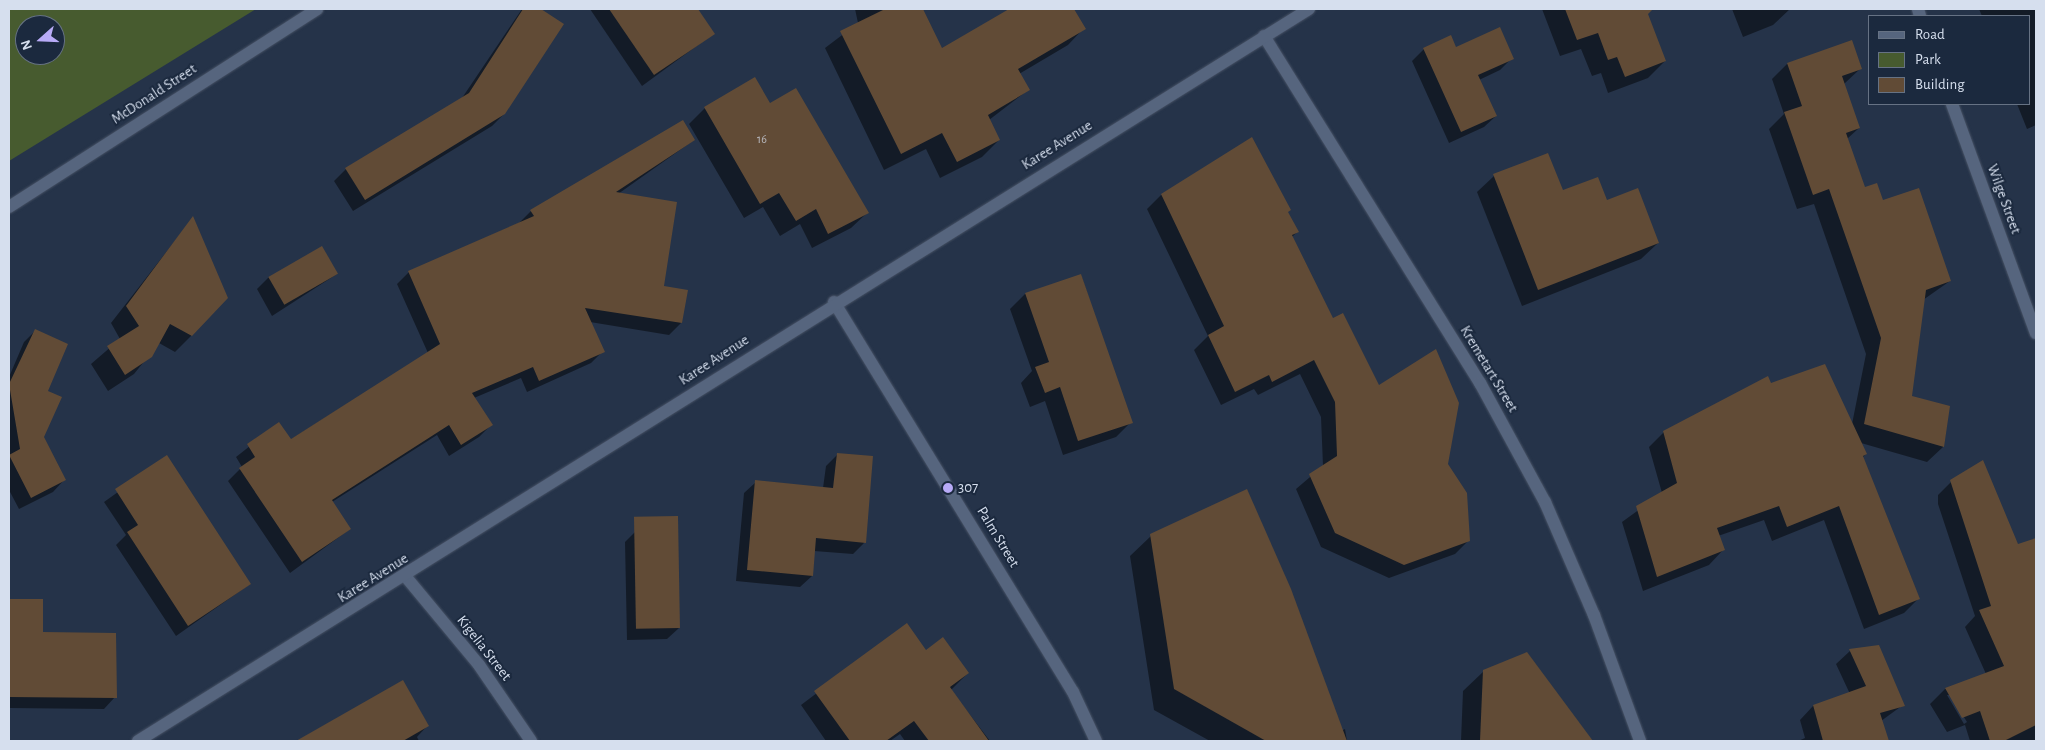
<!DOCTYPE html>
<style>
body{margin:0}
#map{position:relative;width:2045px;height:750px;overflow:hidden;background:#253349;font-family:"Alegreya Sans",sans-serif}
div>[style]{position:absolute}
.green>*{inset:0;background:#475b2f}
.shadow>*{inset:0;background:#0007}
.building>*{inset:0;background:#614b36;transform-origin:0 0}
.roads{filter:drop-shadow(0 0 1px #465164) drop-shadow(0 0 1px #465164)}
.minor>*{height:12px;margin:-6px;padding:0 6px;transform-origin:6px;border-radius:6px;background:#56657e}
.dots>*{width:14px;height:14px;translate:-50% -50%;box-sizing:border-box;border:2px solid #1b293e;border-radius:50%}
span{translate:-50% -50%;white-space:nowrap;text-align:center;line-height:1.15;-webkit-text-stroke:4px #1b293e;paint-order:stroke}
.number-label{font-size:12px;color:#b9bac0}
.number-label span{-webkit-text-stroke-width:0}
.street-label{font-size:15px;color:#d6dfee}
.poi-label{font-size:15px;color:#d6dfee}
.left{translate:0 -50%;text-align:left}
.frame{position:absolute;inset:0;border:10px solid #d6dfee;pointer-events:none}
.legend{position:absolute;left:1868px;top:15px;width:162px;height:90px;box-sizing:border-box;background:#1b293e;border:1px solid #667284;margin:0;padding:6px 9px;list-style:none;font-size:15px;color:#d6dfee}
.legend li{display:flex;align-items:center;gap:10px;height:25px}
.legend b{width:25px;border:1px solid #667284}
.north{position:absolute;left:15px;top:15px;width:50px;height:50px;box-sizing:border-box;background:#1b293e;border:1px solid #667284;border-radius:50%;rotate:250deg;font-size:14px;font-weight:700;line-height:20px;text-align:center;color:#d6dfee}
.north::after{content:'';display:block;margin:auto;width:18px;height:22px;background:#b8abf7;clip-path:polygon(50% 0,100% 100%,50% 72%,0 100%)}
</style>
<div id="map">
<div class="green">
<i style="clip-path:polygon(evenodd,9px 9px,256px 9px,9px 161px,9px 9px,25px 25px,55px 25px,55px 55px,25px 55px,25px 25px)"></i>
</div>
<div class="shadow">
<i style="clip-path:polygon(522px 9px,538px 9px,562px 24px,504px 114px,492px 126px,353px 211px,334px 181px,346px 169px,462px 98px)"></i>
<i style="clip-path:polygon(590px 9px,697px 9px,713px 34px,642px 86px)"></i>
<i style="clip-path:polygon(855px 9px,921px 9px,941px 50px,1012px 9px,1073px 9px,1084px 28px,1068px 45px,1019px 74px,1028px 90px,989px 120px,999px 140px,982px 157px,940px 178px,926px 149px,884px 170px,825px 48px,858px 23px)"></i>
<i style="clip-path:polygon(1542px 9px,1645px 9px,1665px 61px,1648px 78px,1608px 93px,1601px 73px,1592px 76px,1581px 49px,1560px 56px)"></i>
<i style="clip-path:polygon(1732px 9px,1778px 10px,1790px 9px,1773px 25px,1743px 37px)"></i>
<i style="clip-path:polygon(1979px 9px,2036px 9px,2036px 125px,2027px 129px,2017px 104px,2029px 104px,2029px 16px,1982px 16px)"></i>
<i style="clip-path:polygon(1852px 42px,1861px 68px,1844px 84px,1859px 128px,1847px 139px,1864px 189px,1882px 202px,1950px 281px,1923px 300px,1910px 397px,1949px 407px,1943px 447px,1927px 462px,1861px 443px,1866px 454px,1862px 458px,1919px 598px,1904px 613px,1864px 629px,1824px 520px,1772px 541px,1764px 520px,1718px 536px,1723px 550px,1709px 565px,1643px 591px,1622px 522px,1662px 493px,1649px 447px,1664px 432px,1852px 424px,1866px 354px,1814px 204px,1797px 209px,1769px 129px,1784px 114px,1772px 79px,1787px 64px)"></i>
<i style="clip-path:polygon(1424px 49px,1455px 49px,1512px 58px,1500px 70px,1479px 80px,1496px 116px,1484px 127px,1449px 143px,1412px 61px)"></i>
<i style="clip-path:polygon(754px 79px,769px 105px,867px 213px,851px 228px,812px 248px,800px 224px,780px 236px,763px 207px,744px 218px,689px 124px,705px 108px)"></i>
<i style="clip-path:polygon(694px 140px,618px 194px,681px 323px,669px 335px,590px 322px,603px 351px,591px 363px,527px 392px,521px 378px,474px 398px,491px 425px,479px 437px,449px 456px,437px 435px,332px 502px,350px 529px,290px 573px,228px 481px,242px 467px,236px 457px,279px 423px,290px 440px,428px 353px,397px 284px,409px 272px,519px 223px,531px 211px)"></i>
<i style="clip-path:polygon(1494px 176px,1606px 202px,1658px 243px,1641px 259px,1522px 306px,1477px 192px)"></i>
<i style="clip-path:polygon(1161px 195px,1287px 213px,1297px 232px,1292px 237px,1332px 320px,1378px 387px,1447px 464px,1469px 540px,1455px 554px,1389px 578px,1321px 547px,1296px 489px,1323px 466px,1321px 417px,1300px 374px,1258px 395px,1254px 389px,1221px 405px,1194px 350px,1208px 336px,1147px 209px)"></i>
<i style="clip-path:polygon(192px 219px,192px 335px,175px 352px,159px 343px,134px 374px,108px 391px,91px 364px,120px 339px,111px 323px)"></i>
<i style="clip-path:polygon(337px 274px,272px 316px,257px 289px,269px 277px)"></i>
<i style="clip-path:polygon(1081px 275px,1131px 422px,1116px 437px,1063px 455px,1045px 401px,1030px 407px,1021px 383px,1032px 371px,1010px 309px,1025px 294px)"></i>
<i style="clip-path:polygon(35px 331px,47px 391px,43px 437px,64px 480px,53px 492px,19px 509px,9px 490px,9px 377px,24px 342px)"></i>
<i style="clip-path:polygon(838px 454px,864px 543px,853px 554px,814px 551px,812px 576px,800px 587px,736px 581px,744px 493px,756px 482px,823px 488px,826px 466px)"></i>
<i style="clip-path:polygon(167px 457px,250px 584px,176px 636px,116px 545px,126px 535px,104px 502px)"></i>
<i style="clip-path:polygon(evenodd,1953px 480px,2017px 546px,2036px 539px,2036px 578px,2025px 585px,2036px 628px,2036px 741px,1970px 741px,1965px 725px,1947px 732px,1930px 704px,1945px 689px,1986px 674px,1965px 627px,1975px 616px,1938px 504px,1938px 495px,1953px 480px,1947px 695px,1950px 695px,1967px 722px,1964px 724px,1947px 695px)"></i>
<i style="clip-path:polygon(637px 530px,679px 628px,667px 639px,627px 640px,625px 542px)"></i>
<i style="clip-path:polygon(1151px 536px,1341px 731px,1345px 729px,1347px 741px,1210px 741px,1154px 710px,1130px 556px)"></i>
<i style="clip-path:polygon(9px 600px,42px 600px,42px 634px,115px 697px,104px 709px,9px 708px)"></i>
<i style="clip-path:polygon(907px 625px,926px 652px,968px 673px,951px 690px,990px 741px,905px 741px,900px 734px,890px 741px,826px 741px,801px 705px)"></i>
<i style="clip-path:polygon(1850px 651px,1903px 705px,1881px 721px,1888px 741px,1798px 741px,1805px 738px,1800px 720px,1813px 706px,1850px 694px,1836px 664px)"></i>
<i style="clip-path:polygon(1527px 653px,1591px 741px,1461px 741px,1463px 691px,1484px 671px)"></i>
<i style="clip-path:polygon(403px 682px,428px 725px,417px 737px,419px 741px,299px 741px)"></i>
</div>
<div class="building">
<i style="clip-path:polygon(523px 9px,541px 9px,564px 24px,505px 114px,365px 200px,345px 168px,469px 93px)"></i>
<i style="clip-path:polygon(609px 9px,698px 9px,715px 34px,654px 75px)"></i>
<i style="clip-path:polygon(885px 9px,923px 9px,942px 48px,1009px 9px,1074px 9px,1086px 29px,1018px 69px,1030px 90px,988px 115px,1000px 140px,957px 162px,942px 133px,901px 154px,840px 31px)"></i>
<i style="clip-path:polygon(1565px 9px,1653px 9px,1648px 14px,1666px 61px,1625px 77px,1617px 57px,1608px 60px,1598px 33px,1577px 40px)"></i>
<i style="clip-path:polygon(1500px 27px,1514px 59px,1478px 75px,1497px 116px,1461px 132px,1423px 48px,1451px 35px,1456px 47px)"></i>
<i style="clip-path:polygon(1852px 40px,1862px 69px,1842px 76px,1860px 128px,1846px 133px,1865px 187px,1877px 183px,1883px 200px,1919px 188px,1951px 281px,1926px 290px,1912px 396px,1950px 406px,1944px 447px,1864px 424px,1881px 338px,1829px 189px,1813px 195px,1784px 112px,1802px 106px,1787px 63px)"></i>
<i style="clip-path:polygon(755px 77px,770px 103px,796px 88px,869px 213px,828px 234px,816px 209px,796px 221px,779px 193px,760px 204px,704px 107px)"></i>
<i style="clip-path:polygon(683px 120px,695px 140px,616px 192px,677px 202px,664px 286px,688px 290px,682px 323px,585px 308px,605px 352px,539px 381px,533px 367px,472px 393px,493px 425px,461px 445px,449px 425px,332px 500px,351px 529px,302px 562px,239px 468px,255px 457px,247px 444px,279px 422px,291px 439px,440px 344px,408px 271px,534px 216px,530px 210px)"></i>
<i style="clip-path:polygon(1252px 137px,1291px 210px,1288px 212px,1299px 232px,1292px 235px,1333px 318px,1343px 313px,1379px 385px,1436px 349px,1459px 403px,1448px 464px,1467px 493px,1470px 541px,1404px 565px,1335px 533px,1309px 474px,1337px 456px,1335px 402px,1314px 360px,1272px 382px,1269px 375px,1235px 392px,1208px 335px,1224px 326px,1161px 194px)"></i>
<i style="clip-path:polygon(1548px 153px,1563px 190px,1598px 177px,1607px 200px,1638px 188px,1659px 243px,1538px 290px,1493px 174px)"></i>
<i style="clip-path:polygon(193px 216px,228px 298px,192px 336px,170px 324px,152px 357px,125px 375px,107px 346px,139px 326px,126px 306px)"></i>
<i style="left:322px;top:246px;width:32px;height:62px;rotate:60deg"></i>
<i style="clip-path:polygon(1081px 274px,1133px 423px,1078px 441px,1060px 387px,1045px 393px,1035px 367px,1049px 362px,1025px 293px)"></i>
<i style="clip-path:polygon(35px 329px,68px 344px,48px 391px,62px 397px,44px 437px,66px 480px,31px 498px,9px 455px,20px 449px,9px 384px)"></i>
<i style="clip-path:polygon(1825px 364px,1867px 454px,1863px 456px,1920px 599px,1879px 615px,1839px 506px,1787px 527px,1779px 506px,1717px 528px,1725px 550px,1657px 577px,1636px 506px,1677px 483px,1663px 431px,1768px 376px,1771px 383px)"></i>
<i style="clip-path:polygon(837px 453px,873px 456px,866px 543px,816px 538px,813px 576px,747px 570px,755px 480px,833px 488px)"></i>
<i style="clip-path:polygon(167px 455px,251px 584px,188px 626px,127px 532px,138px 525px,115px 489px)"></i>
<i style="clip-path:polygon(1983px 460px,2018px 544px,2036px 538px,2036px 725px,2004px 741px,1990px 741px,1980px 711px,1962px 718px,1945px 688px,2004px 666px,1979px 610px,1991px 606px,1950px 480px)"></i>
<i style="clip-path:polygon(1247px 489px,1291px 589px,1347px 741px,1266px 741px,1174px 689px,1150px 534px)"></i>
<i style="left:678px;top:516px;width:112px;height:44px;rotate:89deg"></i>
<i style="clip-path:polygon(9px 599px,43px 599px,43px 632px,116px 633px,117px 698px,9px 697px)"></i>
<i style="clip-path:polygon(907px 623px,926px 650px,943px 637px,969px 673px,950px 687px,989px 741px,929px 741px,914px 721px,886px 741px,850px 741px,814px 691px)"></i>
<i style="clip-path:polygon(1879px 645px,1905px 706px,1880px 713px,1889px 741px,1823px 741px,1813px 705px,1866px 686px,1849px 649px)"></i>
<i style="clip-path:polygon(1527px 652px,1593px 741px,1480px 741px,1483px 670px)"></i>
<i style="clip-path:polygon(403px 680px,429px 726px,403px 741px,296px 741px)"></i>
</div>
<div class="roads">
<div class="minor">
<i style="left:1918px;top:9px;width:7px;rotate:74deg"></i>
<i style="left:1264px;top:36px;width:409px;rotate:58.1deg"></i>
<i style="left:1480px;top:383px;width:136px;rotate:61.4deg"></i>
<i style="left:1545px;top:502px;width:123px;rotate:66.6deg"></i>
<i style="left:1594px;top:615px;width:134px;rotate:69.9deg"></i>
<i style="left:1952px;top:104px;width:244px;rotate:69.9deg"></i>
<i style="left:9px;top:207px;width:366px;rotate:-32.7deg"></i>
<i style="left:834px;top:302px;width:457px;rotate:58.5deg"></i>
<i style="left:1073px;top:692px;width:54px;rotate:64.9deg"></i>
<i style="left:406px;top:577px;width:114px;rotate:50.3deg"></i>
<i style="left:479px;top:665px;width:92px;rotate:55.6deg"></i>
<i style="left:138px;top:741px;width:1381px;rotate:-32.01deg"></i>
</div>
</div>
<div class="dots">
<i style="left:948px;top:488px;background:#b8abf7"></i>
</div>
<div class="number-label">
<span style="left:762px;top:140px">16</span>
</div>
<div class="street-label">
<span style="left:154px;top:94px;rotate:-33deg">McDonald Street</span>
<span style="left:1057px;top:145px;rotate:-32deg">Karee Avenue</span>
<span style="left:2004px;top:199px;rotate:70deg">Wilge Street</span>
<span style="left:714px;top:360px;rotate:-33deg">Karee Avenue</span>
<span style="left:1489px;top:369px;rotate:59deg">Kremetart Street</span>
<span style="left:998px;top:537px;rotate:59deg">Palm Street</span>
<span style="left:373px;top:578px;rotate:-32deg">Karee Avenue</span>
<span style="left:484px;top:648px;rotate:52deg">Kigelia Street</span>
</div>
<div class="poi-label">
<span class="left" style="left:958px;top:488px">307</span>
</div>
<div class="frame"></div>
<ul class="legend">
<li><b style="height:6px;background:#56657e"></b>Road</li>
<li><b style="height:14px;background:#475b2f"></b>Park</li>
<li><b style="height:14px;background:#614b36"></b>Building</li>
</ul>
<div class="north">N</div>
</div>
